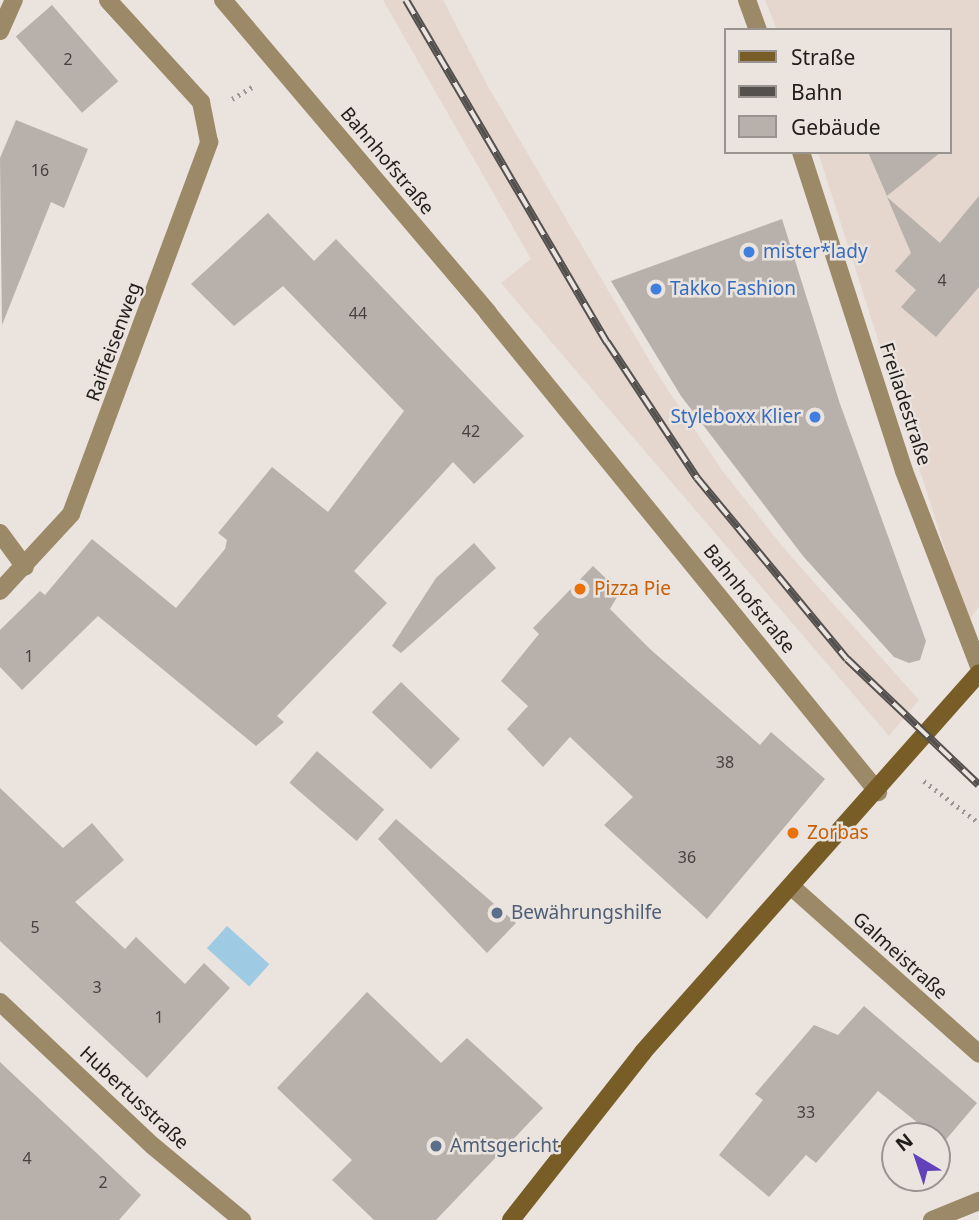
<!DOCTYPE html>
<meta charset="utf-8">
<style>
body{margin:0}
#map{position:relative;width:979px;height:1220px;overflow:hidden;background:#eae3de;font-family:"Noto Sans",sans-serif}
div>[style]{position:absolute}
.built>*{inset:0;background:#e5d7ce}
.water>*{inset:0;background:#9ecbe3;transform-origin:0 0}
.building>*{inset:0;background:#b7b0ab;transform-origin:0 0}
.path>*{height:4.5px;margin-top:-2.25px;transform-origin:0;background:repeating-linear-gradient(90deg,#9c9693 0 2px,transparent 0 7px)}
.street>*{height:18px;margin:-9px;padding:0 9px;transform-origin:9px;border-radius:9px;background:#9b8967}
.secondary>*{height:18px;margin:-9px;padding:0 9px;transform-origin:9px;border-radius:9px;background:#785d26}
.rail>*{height:8px;margin-top:-4px;transform-origin:0;background:repeating-linear-gradient(90deg,#eae3de 0 16px,#54504e 0 32px);box-sizing:border-box;border-block:2px solid #54504e}
.dots>*{width:19px;height:19px;translate:-50% -50%;box-sizing:border-box;border:4px solid #eae3de;border-radius:50%}
span{translate:-50% -50%;white-space:nowrap;text-align:center;line-height:1.15;-webkit-text-stroke:5px #eae3de;paint-order:stroke}
.number-label{font-size:16px;color:#464240}
.number-label span{-webkit-text-stroke-width:0}
.street-label{font-size:19px;color:#201d1c}
.shop-label{font-size:19px;color:#366cbe}
.left{translate:0 -50%;text-align:left}
.right{translate:-100% -50%;text-align:right}
.food-label{font-size:19px;color:#c56008}
.service-label{font-size:19px;color:#4e5e75}
.legend{position:absolute;left:724px;top:28px;width:228px;height:126px;box-sizing:border-box;background:#eae3de;border:2px solid #999490;margin:0;padding:9px 12px;list-style:none;font-size:21px;color:#201d1c}
.legend li{display:flex;align-items:center;gap:14px;height:35px}
.legend b{width:35px;border:2px solid #999490}
.north{position:absolute;left:881px;top:1122px;width:70px;height:70px;box-sizing:border-box;background:#eae3de;border:2px solid #999490;border-radius:50%;rotate:321deg;font-size:19px;font-weight:700;line-height:28px;text-align:center;color:#201d1c}
.north::after{content:'';display:block;margin:auto;width:24px;height:32px;background:#6241b9;clip-path:polygon(50% 0,100% 100%,50% 72%,0 100%)}
</style>
<div id="map">
<div class="built">
<i style="clip-path:polygon(383px 0,443px 0,486px 83px,658px 375px,724px 473px,787px 552px,919px 700px,889px 736px,501px 283px,531px 259px)"></i>
<i style="clip-path:polygon(765px 0,979px 0,979px 607px,968px 621px,818px 152px,949px 152px,949px 30px,777px 30px)"></i>
</div>
<div class="water">
<i style="left:227px;top:926px;width:57px;height:30px;rotate:42deg"></i>
</div>
<div class="building">
<i style="left:52px;top:5px;width:101px;height:48px;rotate:49deg"></i>
<i style="clip-path:polygon(16px 120px,88px 149px,64px 208px,51px 202px,2px 325px,0 158px)"></i>
<i style="clip-path:polygon(868px 152px,941px 152px,887px 196px)"></i>
<i style="clip-path:polygon(979px 196px,979px 287px,936px 337px,901px 307px,916px 290px,895px 271px,911px 253px,887px 197px,940px 243px)"></i>
<i style="clip-path:polygon(268px 213px,314px 261px,336px 239px,524px 436px,474px 484px,453px 462px,354px 571px,387px 603px,277px 716px,284px 722px,256px 746px,98px 616px,22px 690px,0 667px,0 630px,40px 591px,45px 595px,92px 539px,176px 608px,225px 549px,227px 540px,218px 533px,272px 467px,328px 512px,404px 411px,283px 286px,234px 326px,191px 284px)"></i>
<i style="clip-path:polygon(782px 219px,840px 404px,926px 641px,920px 660px,909px 663px,894px 657px,803px 556px,681px 396px,611px 281px)"></i>
<i style="clip-path:polygon(474px 543px,496px 568px,401px 653px,392px 646px,436px 578px)"></i>
<i style="clip-path:polygon(593px 566px,620px 592px,610px 609px,650px 649px,760px 745px,771px 732px,825px 779px,707px 919px,604px 825px,633px 797px,570px 737px,543px 767px,507px 729px,528px 706px,501px 681px,539px 634px,533px 628px)"></i>
<i style="left:401px;top:682px;width:82px;height:42px;rotate:44deg"></i>
<i style="left:317px;top:751px;width:89px;height:42px;rotate:41deg"></i>
<i style="clip-path:polygon(0 788px,63px 848px,92px 823px,124px 860px,75px 902px,125px 949px,136px 937px,185px 984px,204px 963px,230px 988px,147px 1078px,0 941px)"></i>
<i style="clip-path:polygon(396px 819px,516px 923px,487px 953px,378px 839px)"></i>
<i style="clip-path:polygon(367px 992px,441px 1063px,467px 1038px,543px 1108px,436px 1220px,374px 1220px,332px 1180px,352px 1160px,277px 1088px)"></i>
<i style="clip-path:polygon(864px 1006px,977px 1103px,943px 1143px,878px 1091px,816px 1163px,806px 1155px,769px 1197px,719px 1155px,763px 1100px,755px 1094px,814px 1025px,838px 1035px)"></i>
<i style="clip-path:polygon(0 1062px,141px 1195px,119px 1220px,0 1220px)"></i>
</div>
<div class="path">
<i style="left:232px;top:99px;width:26px;rotate:-31deg"></i>
<i style="left:924px;top:781px;width:69px;rotate:37.4deg"></i>
</div>
<div class="street">
<i style="left:223px;top:0;width:410px;rotate:49.7deg"></i>
<i style="left:488px;top:313px;width:618px;rotate:50.85deg"></i>
<i style="left:747px;top:0;width:32px;rotate:70deg"></i>
<i style="left:0;top:31px;width:34px;rotate:-66deg"></i>
<i style="left:801px;top:152px;width:335px;rotate:72.1deg"></i>
<i style="left:904px;top:471px;width:209px;rotate:69deg"></i>
<i style="left:0;top:533px;width:42px;rotate:53.7deg"></i>
<i style="left:0;top:591px;width:105px;rotate:-47.3deg"></i>
<i style="left:71px;top:514px;width:397px;rotate:-69.6deg"></i>
<i style="left:209px;top:142px;width:41px;rotate:-101.3deg"></i>
<i style="left:201px;top:102px;width:138px;rotate:-132.4deg"></i>
<i style="left:793px;top:888px;width:249px;rotate:41.7deg"></i>
<i style="left:0;top:1002px;width:210px;rotate:43.3deg"></i>
<i style="left:153px;top:1146px;width:116px;rotate:39.7deg"></i>
<i style="left:932px;top:1220px;width:51px;rotate:-22deg"></i>
</div>
<div class="secondary">
<i style="left:511px;top:1220px;width:214px;rotate:-51.8deg"></i>
<i style="left:643px;top:1052px;width:506px;rotate:-48.44deg"></i>
</div>
<div class="rail">
<i style="left:406px;top:0;width:397px;rotate:59.6deg"></i>
<i style="left:607px;top:342px;width:163px;rotate:56.5deg"></i>
<i style="left:697px;top:478px;width:235px;rotate:50.4deg"></i>
<i style="left:847px;top:659px;width:182px;rotate:43.7deg"></i>
</div>
<div class="dots">
<i style="left:749px;top:252px;background:#3f7fe0"></i>
<i style="left:656px;top:289px;background:#3f7fe0"></i>
<i style="left:815px;top:417px;background:#3f7fe0"></i>
<i style="left:580px;top:589px;background:#e8710a"></i>
<i style="left:793px;top:833px;background:#e8710a"></i>
<i style="left:497px;top:913px;background:#5c6f8a"></i>
<i style="left:436px;top:1146px;background:#5c6f8a"></i>
</div>
<div class="number-label">
<span style="left:68px;top:59px">2</span>
<span style="left:40px;top:170px">16</span>
<span style="left:942px;top:280px">4</span>
<span style="left:358px;top:313px">44</span>
<span style="left:471px;top:431px">42</span>
<span style="left:29px;top:656px">1</span>
<span style="left:725px;top:762px">38</span>
<span style="left:687px;top:857px">36</span>
<span style="left:35px;top:927px">5</span>
<span style="left:97px;top:987px">3</span>
<span style="left:159px;top:1017px">1</span>
<span style="left:806px;top:1112px">33</span>
<span style="left:27px;top:1158px">4</span>
<span style="left:103px;top:1182px">2</span>
</div>
<div class="street-label">
<span style="left:387px;top:161px;rotate:50deg">Bahnhofstraße</span>
<span style="left:114px;top:342px;rotate:-70deg">Raiffeisenweg</span>
<span style="left:905px;top:404px;rotate:72deg">Freiladestraße</span>
<span style="left:749px;top:599px;rotate:51deg">Bahnhofstraße</span>
<span style="left:900px;top:956px;rotate:42deg">Galmeistraße</span>
<span style="left:134px;top:1098px;rotate:43deg">Hubertusstraße</span>
</div>
<div class="shop-label">
<span class="left" style="left:763px;top:252px">mister*lady</span>
<span class="left" style="left:670px;top:289px">Takko Fashion</span>
<span class="right" style="left:801px;top:417px">Styleboxx Klier</span>
</div>
<div class="food-label">
<span class="left" style="left:594px;top:589px">Pizza Pie</span>
<span class="left" style="left:807px;top:833px">Zorbas</span>
</div>
<div class="service-label">
<span class="left" style="left:511px;top:913px">Bewährungshilfe</span>
<span class="left" style="left:450px;top:1146px">Amtsgericht</span>
</div>
<ul class="legend">
<li><b style="height:9px;background:#785d26"></b>Straße</li>
<li><b style="height:9px;background:#54504e"></b>Bahn</li>
<li><b style="height:19px;background:#b7b0ab"></b>Gebäude</li>
</ul>
<div class="north">N</div>
</div>
